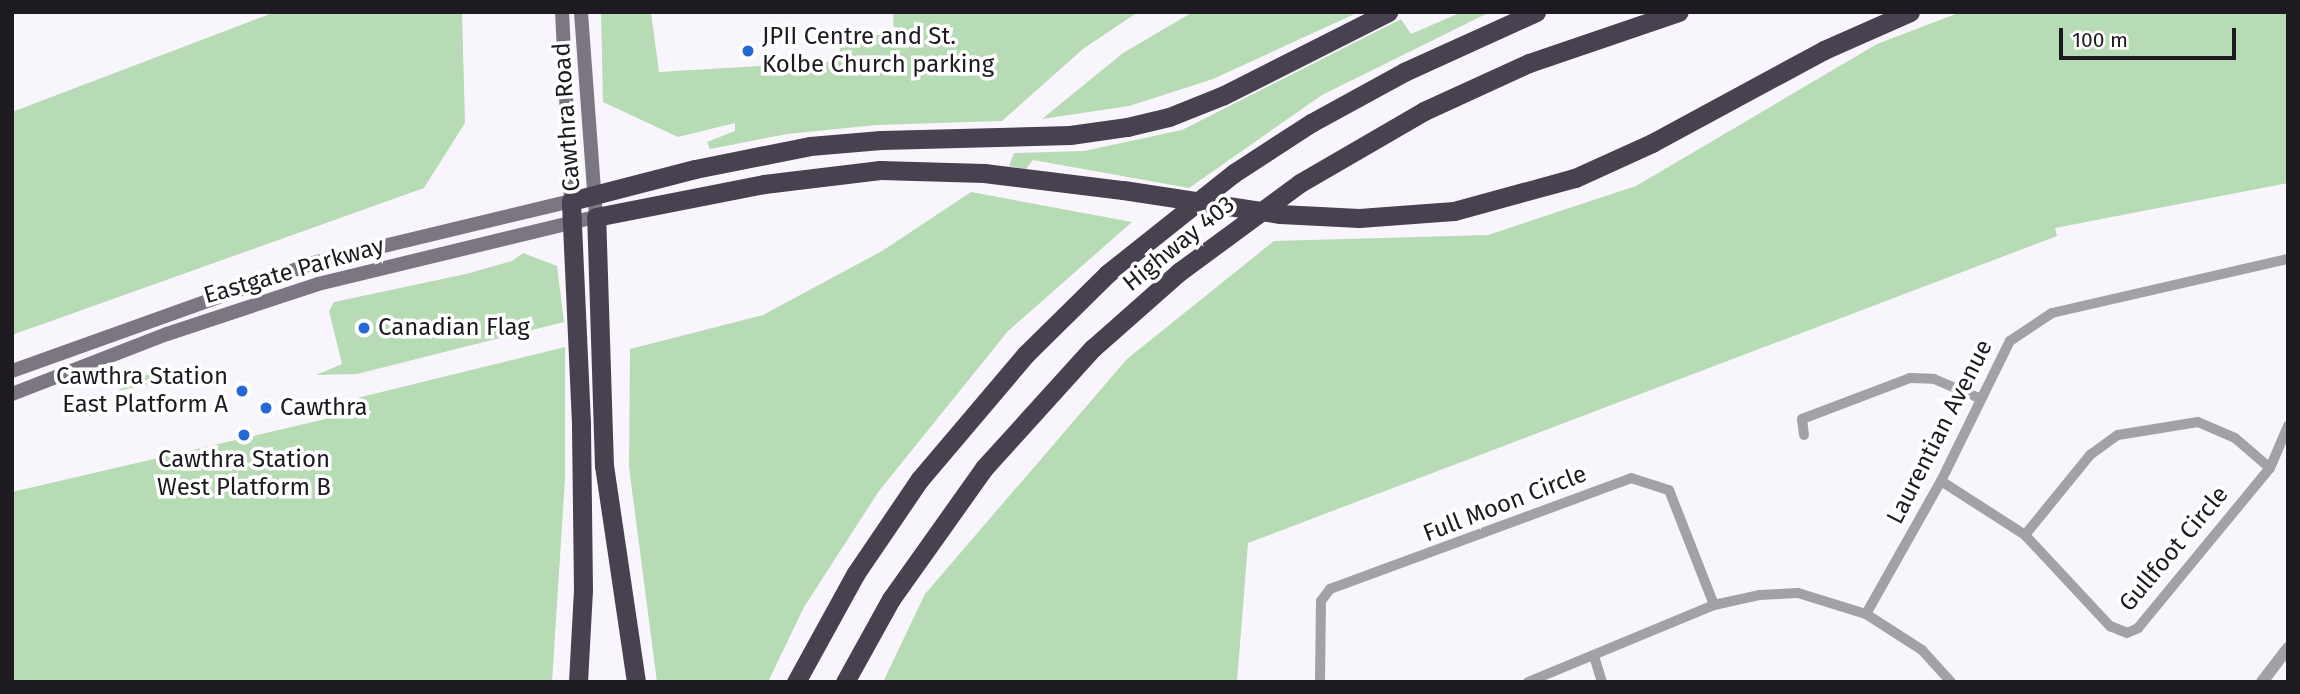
<!DOCTYPE html>
<style>
body{margin:0}
#map{position:relative;width:2300px;height:694px;overflow:hidden;background:#f9f5fc;font-family:"Fira Sans",sans-serif}
div>[style]{position:absolute}
.green>*{inset:0;background:#b7dbb4}
.minor>*{height:10px;margin:-5px;padding:0 5px;transform-origin:5px;border-radius:5px;background:#a3a0a8}
.tertiary>*{height:12px;margin:-6px;padding:0 6px;transform-origin:6px;border-radius:6px;background:#a3a0a8}
.secondary>*{height:14px;margin:-7px;padding:0 7px;transform-origin:7px;border-radius:7px;background:#7c7682}
.motorway>*{height:19px;margin:-9.5px;padding:0 9.5px;transform-origin:9.5px;border-radius:9.5px;background:#484150}
.motorway-bridge>*{height:19px;margin:-9.5px;padding:0 9.5px;transform-origin:9.5px;border-radius:9.5px;background:#484150}
.dots>*{width:19px;height:19px;translate:-50% -50%;box-sizing:border-box;border:4px solid #fff;border-radius:50%}
span{translate:-50% -50%;white-space:nowrap;text-align:center;line-height:1.15;-webkit-text-stroke:7px #fff;paint-order:stroke}
.poi-label{font-size:24px;color:#1e1a21}
.left{translate:0 -50%;text-align:left}
.right{translate:-100% -50%;text-align:right}
.street-label{font-size:24px;color:#1e1a21}
.frame{position:absolute;inset:0;border:14px solid #1e1a21;pointer-events:none}
.scale{position:absolute;left:2059px;top:28px;width:177px;height:32px;box-sizing:border-box;border:4px solid #1e1a21;border-top:0;padding-left:9px;font-size:21px;line-height:24px;white-space:nowrap;color:#1e1a21;-webkit-text-stroke:5px #fff;paint-order:stroke}
</style>
<div id="map">
<div class="green">
<i style="clip-path:polygon(275px 12px,462px 12px,465px 123px,424px 188px,12px 335px,12px 112px)"></i>
<i style="clip-path:polygon(601px 12px,651px 12px,659px 72px,841px 61px,839px 40px,894px 33px,893px 12px,1138px 12px,1083px 49px,1002px 121px,876px 125px,787px 134px,710px 149px,707px 142px,735px 131px,735px 123px,678px 137px,603px 102px)"></i>
<i style="clip-path:polygon(1193px 12px,1359px 12px,1213px 79px,1129px 106px,1042px 119px,1123px 53px)"></i>
<i style="clip-path:polygon(1462px 12px,1490px 12px,1322px 95px,1189px 188px,1033px 160px,1026px 169px,1009px 166px,1014px 153px,1084px 151px,1182px 130px,1401px 19px,1411px 34px)"></i>
<i style="clip-path:polygon(1961px 12px,2288px 12px,2288px 183px,2055px 228px,2057px 236px,1248px 543px,1237px 682px,883px 682px,925px 594px,1127px 359px,1274px 241px,1488px 235px,1636px 186px,1877px 44px)"></i>
<i style="clip-path:polygon(971px 192px,1132px 222px,1008px 331px,879px 491px,804px 607px,768px 682px,657px 682px,629px 467px,630px 349px,763px 315px,882px 251px)"></i>
<i style="clip-path:polygon(523px 253px,557px 266px,564px 322px,357px 374px,316px 375px,342px 364px,329px 311px,334px 302px,466px 274px,512px 261px)"></i>
<i style="clip-path:polygon(565px 347px,565px 479px,552px 682px,12px 682px,12px 492px,330px 418px,328px 412px,361px 397px)"></i>
<i style="clip-path:polygon(154px 371px,161px 373px,163px 381px,117px 391px)"></i>
</div>
<div class="minor">
<i style="left:1804px;top:435px;width:16px;rotate:-97deg"></i>
<i style="left:1802px;top:419px;width:116px;rotate:-20.8deg"></i>
<i style="left:1910px;top:378px;width:24px;rotate:2deg"></i>
<i style="left:1934px;top:379px;width:49px;rotate:22.9deg"></i>
<i style="left:1941px;top:481px;width:100px;rotate:32.7deg"></i>
<i style="left:2025px;top:535px;width:125px;rotate:47deg"></i>
<i style="left:2110px;top:626px;width:18px;rotate:22deg"></i>
<i style="left:2127px;top:633px;width:12px;rotate:-24deg"></i>
<i style="left:2138px;top:628px;width:207px;rotate:-50.5deg"></i>
<i style="left:2270px;top:468px;width:46px;rotate:-66.8deg"></i>
<i style="left:2025px;top:535px;width:103px;rotate:-50.9deg"></i>
<i style="left:2090px;top:455px;width:34px;rotate:-36deg"></i>
<i style="left:2118px;top:435px;width:81px;rotate:-9.2deg"></i>
<i style="left:2198px;top:422px;width:40px;rotate:23.4deg"></i>
<i style="left:2235px;top:438px;width:46px;rotate:40.6deg"></i>
<i style="left:1866px;top:614px;width:153px;rotate:-60.6deg"></i>
<i style="left:1941px;top:481px;width:156px;rotate:-63.8deg"></i>
<i style="left:2010px;top:341px;width:50px;rotate:-33.7deg"></i>
<i style="left:2052px;top:313px;width:242px;rotate:-12.9deg"></i>
<i style="left:1594px;top:656px;width:27px;rotate:73deg"></i>
<i style="left:1320px;top:682px;width:81px;rotate:-89.3deg"></i>
<i style="left:1321px;top:601px;width:15px;rotate:-53deg"></i>
<i style="left:1330px;top:589px;width:321px;rotate:-20.2deg"></i>
<i style="left:1631px;top:478px;width:40px;rotate:18deg"></i>
<i style="left:1669px;top:490px;width:123px;rotate:68.6deg"></i>
<i style="left:1528px;top:682px;width:201px;rotate:-22.5deg"></i>
<i style="left:1714px;top:605px;width:46px;rotate:-12.5deg"></i>
<i style="left:1759px;top:595px;width:39px;rotate:-3deg"></i>
<i style="left:1798px;top:593px;width:71px;rotate:17.2deg"></i>
<i style="left:1866px;top:614px;width:67px;rotate:32.7deg"></i>
<i style="left:1922px;top:650px;width:43px;rotate:47.8deg"></i>
</div>
<div class="tertiary">
<i style="left:2262px;top:682px;width:43px;rotate:-52.6deg"></i>
</div>
<div class="secondary">
<i style="left:12px;top:371px;width:324px;rotate:-19.7deg"></i>
<i style="left:317px;top:262px;width:261px;rotate:-13.5deg"></i>
<i style="left:571px;top:201px;width:189px;rotate:-92.7deg"></i>
<i style="left:12px;top:394px;width:166px;rotate:-21.2deg"></i>
<i style="left:167px;top:334px;width:159px;rotate:-18.3deg"></i>
<i style="left:318px;top:284px;width:286px;rotate:-13.6deg"></i>
<i style="left:596px;top:217px;width:206px;rotate:-94.2deg"></i>
</div>
<div class="motorway">
<i style="left:1359px;top:218px;width:95px;rotate:-4.2deg"></i>
<i style="left:1454px;top:211px;width:125px;rotate:-15.3deg"></i>
<i style="left:1575px;top:178px;width:85px;rotate:-24.4deg"></i>
<i style="left:1652px;top:143px;width:196px;rotate:-28.4deg"></i>
<i style="left:1824px;top:50px;width:94px;rotate:-23.8deg"></i>
<i style="left:578px;top:682px;width:92px;rotate:-86.9deg"></i>
<i style="left:583px;top:590px;width:167px;rotate:-90.7deg"></i>
<i style="left:581px;top:423px;width:222px;rotate:-92.6deg"></i>
<i style="left:571px;top:201px;width:128px;rotate:-14.5deg"></i>
<i style="left:695px;top:169px;width:117px;rotate:-11.3deg"></i>
<i style="left:810px;top:146px;width:71px;rotate:-4.8deg"></i>
<i style="left:881px;top:140px;width:189px;rotate:-1.5deg"></i>
<i style="left:1070px;top:135px;width:58px;rotate:-8deg"></i>
<i style="left:1127px;top:127px;width:43px;rotate:-13.4deg"></i>
<i style="left:1169px;top:117px;width:59px;rotate:-21.8deg"></i>
<i style="left:1224px;top:95px;width:184px;rotate:-26.8deg"></i>
<i style="left:636px;top:682px;width:218px;rotate:-98.4deg"></i>
<i style="left:604px;top:466px;width:249px;rotate:-91.8deg"></i>
<i style="left:596px;top:217px;width:171px;rotate:-11.1deg"></i>
<i style="left:764px;top:184px;width:117px;rotate:-6.9deg"></i>
<i style="left:880px;top:170px;width:104px;rotate:1.7deg"></i>
<i style="left:984px;top:173px;width:140px;rotate:7deg"></i>
<i style="left:796px;top:682px;width:124px;rotate:-61.2deg"></i>
<i style="left:856px;top:573px;width:114px;rotate:-55.8deg"></i>
<i style="left:920px;top:479px;width:164px;rotate:-49.7deg"></i>
<i style="left:1026px;top:354px;width:114px;rotate:-44.6deg"></i>
<i style="left:1107px;top:274px;width:162px;rotate:-38.5deg"></i>
<i style="left:1234px;top:173px;width:92px;rotate:-33deg"></i>
<i style="left:1311px;top:123px;width:106px;rotate:-28.7deg"></i>
<i style="left:1404px;top:72px;width:145px;rotate:-24.4deg"></i>
<i style="left:845px;top:682px;width:95px;rotate:-61deg"></i>
<i style="left:891px;top:599px;width:161px;rotate:-54.6deg"></i>
<i style="left:984px;top:468px;width:162px;rotate:-47.8deg"></i>
<i style="left:1093px;top:348px;width:115px;rotate:-41.5deg"></i>
<i style="left:1179px;top:272px;width:150px;rotate:-36.3deg"></i>
<i style="left:1300px;top:183px;width:143px;rotate:-30.1deg"></i>
<i style="left:1424px;top:111px;width:115px;rotate:-24.6deg"></i>
<i style="left:1529px;top:63px;width:158px;rotate:-18.8deg"></i>
</div>
<div class="motorway-bridge">
<i style="left:1123px;top:190px;width:159px;rotate:8.7deg"></i>
<i style="left:1280px;top:214px;width:79px;rotate:2.9deg"></i>
</div>
<div class="dots">
<i style="left:748px;top:51px;background:#2669d5"></i>
<i style="left:364px;top:328px;background:#2669d5"></i>
<i style="left:242px;top:391px;background:#2669d5"></i>
<i style="left:266px;top:408px;background:#2669d5"></i>
<i style="left:244px;top:435px;background:#2669d5"></i>
</div>
<div class="poi-label">
<span class="left" style="left:762px;top:51px">JPII Centre and St.<br>Kolbe Church parking</span>
<span class="left" style="left:378px;top:328px">Canadian Flag</span>
<span class="right" style="left:228px;top:391px">Cawthra Station<br>East Platform A</span>
<span class="left" style="left:280px;top:408px">Cawthra</span>
<span style="left:244px;top:474px">Cawthra Station<br>West Platform B</span>
</div>
<div class="street-label">
<span style="left:567px;top:117px;rotate:-94deg">Cawthra Road</span>
<span style="left:1179px;top:244px;rotate:-39deg">Highway 403</span>
<span style="left:294px;top:271px;rotate:-16deg">Eastgate Parkway</span>
<span style="left:1940px;top:432px;rotate:-63deg">Laurentian Avenue</span>
<span style="left:1505px;top:504px;rotate:-21deg">Full Moon Circle</span>
<span style="left:2174px;top:549px;rotate:-50deg">Gullfoot Circle</span>
</div>
<div class="frame"></div>
<div class="scale">100 m</div>
</div>
